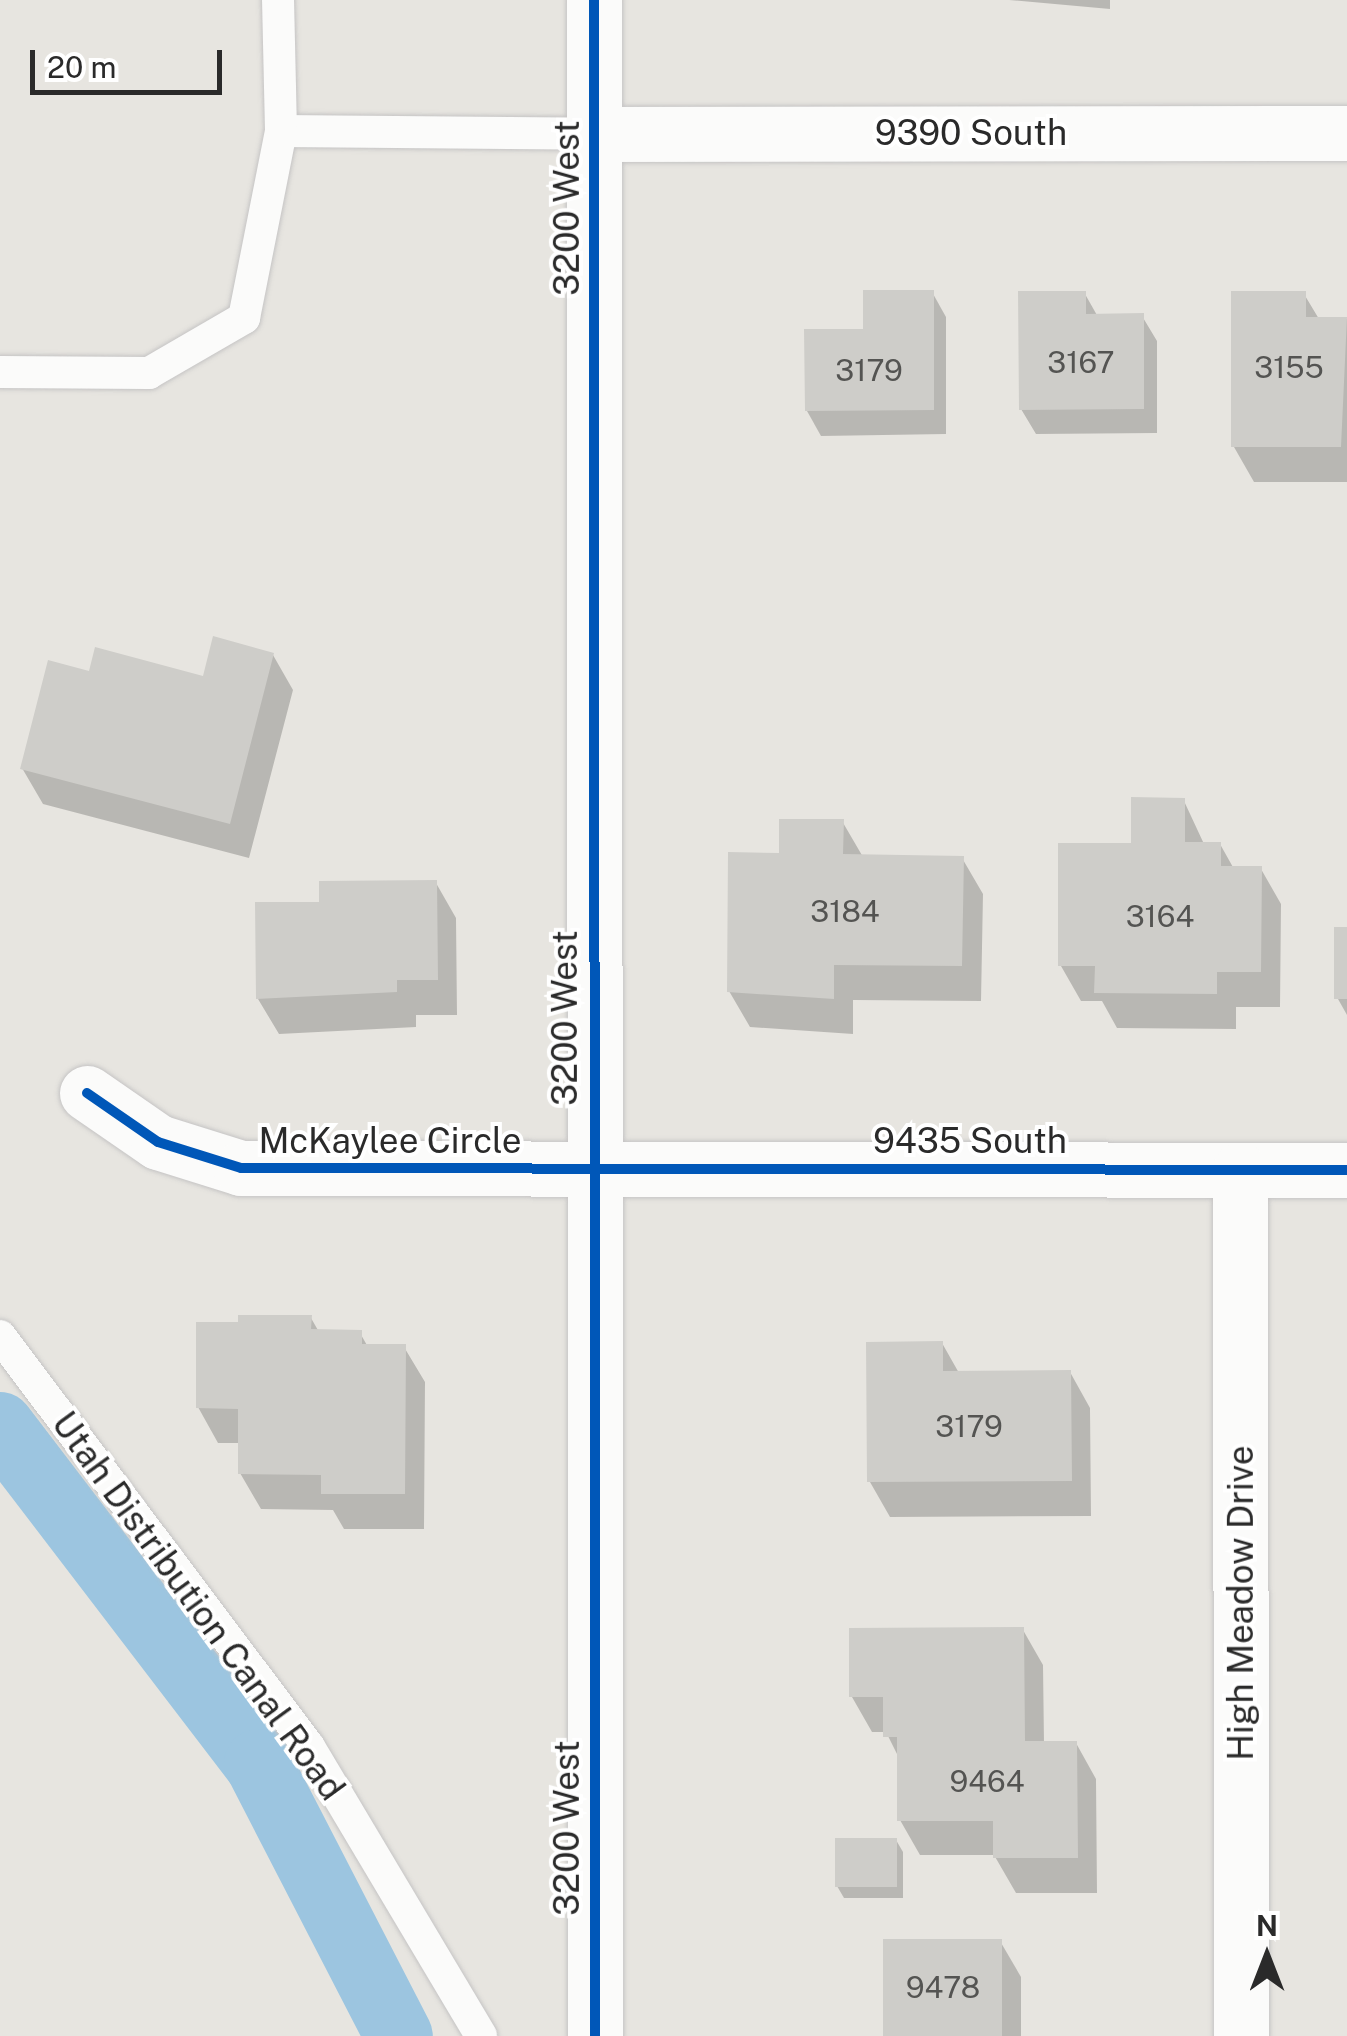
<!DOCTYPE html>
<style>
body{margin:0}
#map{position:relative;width:1347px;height:2036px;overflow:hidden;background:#e7e5e0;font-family:"Public Sans",sans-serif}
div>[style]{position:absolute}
.shadow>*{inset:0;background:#0003}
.canal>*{height:68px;margin:-34px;padding:0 34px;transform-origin:34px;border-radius:34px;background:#9cc5e0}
.building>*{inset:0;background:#cecdc9;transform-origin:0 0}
.roads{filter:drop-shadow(0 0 2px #c5c4c4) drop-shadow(0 0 2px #c5c4c4)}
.lane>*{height:32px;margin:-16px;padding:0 16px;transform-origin:16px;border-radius:16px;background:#fbfbfa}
.street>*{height:55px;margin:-27.5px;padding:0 27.5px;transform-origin:27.5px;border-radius:27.5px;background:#fbfbfa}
.secondary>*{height:55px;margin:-27.5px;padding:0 27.5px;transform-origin:27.5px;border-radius:27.5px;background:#fbfbfa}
.cycleway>*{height:10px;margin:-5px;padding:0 5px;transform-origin:5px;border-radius:5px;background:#0057b8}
span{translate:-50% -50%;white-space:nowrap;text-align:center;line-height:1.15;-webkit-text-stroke:8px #fff;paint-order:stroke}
.number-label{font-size:30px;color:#545452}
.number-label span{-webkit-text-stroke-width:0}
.street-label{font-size:35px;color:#2a2a2a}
.north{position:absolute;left:1217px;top:1906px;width:100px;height:100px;-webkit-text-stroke:8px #fff;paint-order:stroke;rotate:0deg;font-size:28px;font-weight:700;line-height:40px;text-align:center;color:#2a2a2a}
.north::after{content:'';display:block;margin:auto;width:35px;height:45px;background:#2a2a2a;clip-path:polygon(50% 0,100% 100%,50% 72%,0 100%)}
.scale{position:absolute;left:30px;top:50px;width:192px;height:45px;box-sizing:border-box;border:5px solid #2a2a2a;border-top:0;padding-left:12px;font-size:30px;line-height:35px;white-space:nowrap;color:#2a2a2a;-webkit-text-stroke:8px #fff;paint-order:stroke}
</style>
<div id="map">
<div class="shadow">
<i style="clip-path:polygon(1110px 0,1110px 9px,1009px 0)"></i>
<i style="clip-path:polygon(932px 292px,946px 317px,946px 434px,821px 436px,807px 411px,866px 332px)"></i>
<i style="clip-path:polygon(1085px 294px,1098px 317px,1142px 316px,1157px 341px,1157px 433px,1036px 434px,1021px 409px)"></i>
<i style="clip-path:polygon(1304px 294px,1319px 319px,1347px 319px,1347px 482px,1254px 482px,1234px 447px)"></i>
<i style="clip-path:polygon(273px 655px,293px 690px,249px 858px,43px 804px,22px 768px,91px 674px,205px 679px)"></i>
<i style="clip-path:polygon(1184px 801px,1204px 844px,1220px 844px,1234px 869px,1261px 869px,1281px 904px,1280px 1007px,1236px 1007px,1236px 1029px,1117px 1028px,1102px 1001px,1081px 1001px,1061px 966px,1133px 846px)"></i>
<i style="clip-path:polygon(842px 821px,863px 857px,962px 858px,983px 894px,981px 1001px,853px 1000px,853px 1034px,750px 1027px,729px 991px,782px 855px)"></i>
<i style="clip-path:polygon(436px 883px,456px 918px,457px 1015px,416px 1015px,416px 1027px,279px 1034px,258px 999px,321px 904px)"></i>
<i style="clip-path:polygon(1347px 929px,1347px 1015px,1338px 999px)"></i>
<i style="clip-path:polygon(311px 1318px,319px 1332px,360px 1333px,368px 1347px,404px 1347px,425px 1382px,424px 1529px,344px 1529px,333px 1510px,261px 1509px,240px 1473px,241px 1443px,218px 1443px,198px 1407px,199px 1324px)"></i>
<i style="clip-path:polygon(942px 1343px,959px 1373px,1070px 1372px,1090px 1408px,1091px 1516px,890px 1517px,870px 1482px)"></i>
<i style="clip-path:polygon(1023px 1630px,1043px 1665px,1044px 1743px,1076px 1743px,1096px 1779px,1097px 1893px,1016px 1893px,994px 1855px,920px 1855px,900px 1820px,900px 1760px,886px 1732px,872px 1732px,852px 1697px)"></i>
<i style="clip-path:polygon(896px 1840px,903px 1852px,903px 1898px,844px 1898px,837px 1886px)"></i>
<i style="clip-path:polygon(1000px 1941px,1021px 1977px,1021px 2036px,886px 2036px)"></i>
</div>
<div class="canal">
<i style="left:0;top:1426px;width:424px;rotate:52.6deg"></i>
<i style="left:258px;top:1763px;width:307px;rotate:62.7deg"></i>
</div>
<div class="building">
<i style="clip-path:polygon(863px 290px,934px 290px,934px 410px,805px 411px,804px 329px,863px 329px)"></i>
<i style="clip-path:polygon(1018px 291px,1086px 291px,1086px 314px,1144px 313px,1144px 409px,1019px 410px)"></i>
<i style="clip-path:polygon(1231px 291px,1306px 291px,1306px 317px,1347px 317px,1341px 447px,1231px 447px)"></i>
<i style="clip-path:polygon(213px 636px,274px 653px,230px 824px,20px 769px,48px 660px,89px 671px,95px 647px,203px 676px)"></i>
<i style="clip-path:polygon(1131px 797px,1185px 798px,1185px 842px,1221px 842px,1221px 866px,1262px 866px,1261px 972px,1217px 972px,1217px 994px,1094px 993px,1095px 966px,1058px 966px,1058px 843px,1131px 843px)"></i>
<i style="clip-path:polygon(779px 819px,844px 819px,843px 854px,964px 856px,962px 966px,834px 965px,834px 999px,727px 992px,728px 852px,779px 853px)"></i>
<i style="clip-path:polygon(437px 880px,438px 980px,397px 980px,397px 992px,256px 999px,255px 902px,319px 902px,319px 881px)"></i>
<i style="left:1334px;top:927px;width:13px;height:72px"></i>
<i style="clip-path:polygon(238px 1315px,312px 1315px,311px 1329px,362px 1330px,362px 1344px,406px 1344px,405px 1494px,321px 1494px,321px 1475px,238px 1474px,238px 1409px,196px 1408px,196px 1322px,238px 1322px)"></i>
<i style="clip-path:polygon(943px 1341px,943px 1371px,1071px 1370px,1072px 1481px,867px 1482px,866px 1342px)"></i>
<i style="clip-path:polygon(1024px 1627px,1025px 1741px,1077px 1741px,1078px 1858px,993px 1858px,993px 1821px,897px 1821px,897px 1737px,883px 1737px,883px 1697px,849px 1697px,849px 1628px)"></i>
<i style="left:835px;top:1838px;width:62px;height:49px"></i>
<i style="left:883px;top:1939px;width:119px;height:97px"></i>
</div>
<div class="roads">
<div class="lane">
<i style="left:281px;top:131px;width:314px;rotate:0.5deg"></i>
<i style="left:0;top:372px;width:149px;rotate:0.4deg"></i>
<i style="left:149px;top:373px;width:110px;rotate:-30.1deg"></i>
<i style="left:244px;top:318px;width:191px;rotate:-78.8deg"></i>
<i style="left:281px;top:131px;width:131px;rotate:-91.3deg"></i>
<i style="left:0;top:1336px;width:514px;rotate:53.06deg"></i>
<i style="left:309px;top:1747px;width:336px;rotate:59.2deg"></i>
</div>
<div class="street">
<i style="left:595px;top:134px;width:752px;rotate:-0.08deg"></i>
<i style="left:87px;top:1093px;width:86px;rotate:34.6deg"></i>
<i style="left:158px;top:1142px;width:87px;rotate:17.4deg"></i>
<i style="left:241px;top:1168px;width:1106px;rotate:0.1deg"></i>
<i style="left:1240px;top:1170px;width:866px;rotate:89.93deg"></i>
</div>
<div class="secondary">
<i style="left:594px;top:0;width:2036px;rotate:89.97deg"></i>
</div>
</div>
<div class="cycleway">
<i style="left:594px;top:0;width:2036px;rotate:89.97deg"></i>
<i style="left:87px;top:1093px;width:86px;rotate:34.6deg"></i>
<i style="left:158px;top:1142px;width:87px;rotate:17.4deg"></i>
<i style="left:241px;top:1168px;width:1106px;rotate:0.1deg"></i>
</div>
<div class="number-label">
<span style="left:1081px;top:362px">3167</span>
<span style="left:1289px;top:367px">3155</span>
<span style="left:869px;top:370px">3179</span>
<span style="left:845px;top:911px">3184</span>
<span style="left:1160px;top:916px">3164</span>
<span style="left:969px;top:1426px">3179</span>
<span style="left:987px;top:1781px">9464</span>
<span style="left:943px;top:1987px">9478</span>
</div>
<div class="street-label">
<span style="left:971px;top:133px">9390 South</span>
<span style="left:567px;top:208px;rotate:-90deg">3200 West</span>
<span style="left:565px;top:1018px;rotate:-90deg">3200 West</span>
<span style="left:390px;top:1141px">McKaylee Circle</span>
<span style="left:970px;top:1141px">9435 South</span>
<span style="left:1241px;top:1603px;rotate:-90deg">High Meadow Drive</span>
<span style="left:198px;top:1606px;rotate:54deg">Utah Distribution Canal Road</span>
<span style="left:567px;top:1828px;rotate:-90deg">3200 West</span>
</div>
<div class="north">N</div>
<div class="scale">20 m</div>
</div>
